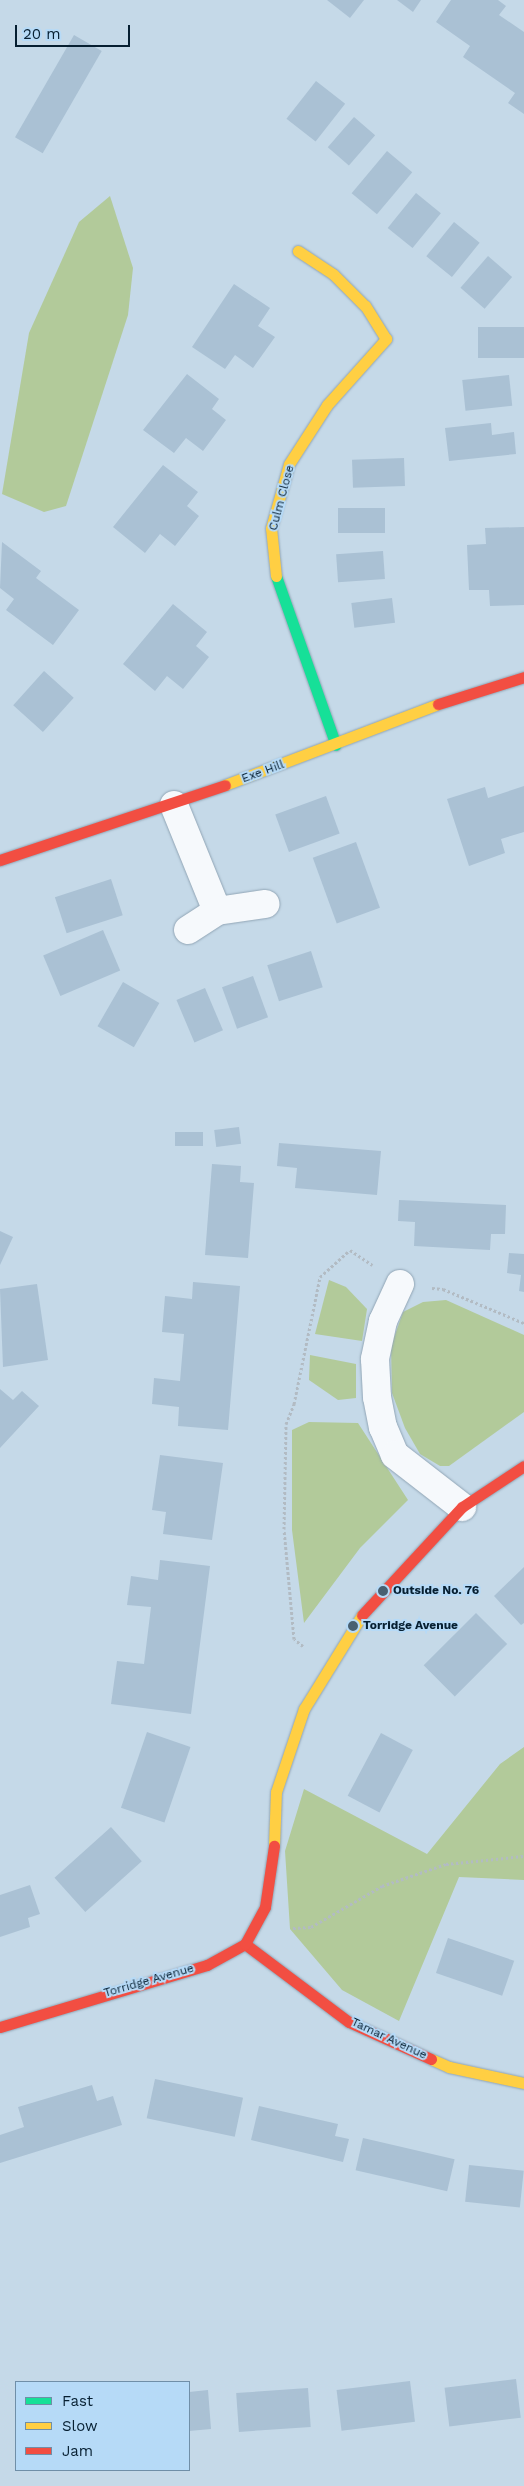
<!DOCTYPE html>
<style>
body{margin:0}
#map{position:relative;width:524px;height:2486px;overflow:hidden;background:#c5d9e8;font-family:"Work Sans",sans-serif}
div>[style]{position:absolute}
.green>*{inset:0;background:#b2ca9a}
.building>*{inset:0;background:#aac1d4;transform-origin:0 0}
.path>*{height:3px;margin-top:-1.5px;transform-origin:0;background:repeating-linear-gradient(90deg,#b2bbc3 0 2.5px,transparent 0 5px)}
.roads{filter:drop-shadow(0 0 1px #91a5b5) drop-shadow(0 0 1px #91a5b5)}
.street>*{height:28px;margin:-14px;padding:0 14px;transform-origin:14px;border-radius:14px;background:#f6f9fc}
.fast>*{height:11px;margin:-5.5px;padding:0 5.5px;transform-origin:5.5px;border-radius:5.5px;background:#16e098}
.slow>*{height:11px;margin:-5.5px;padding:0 5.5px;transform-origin:5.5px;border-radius:5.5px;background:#ffcf43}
.jam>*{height:11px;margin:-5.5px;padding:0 5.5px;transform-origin:5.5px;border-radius:5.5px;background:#f24e42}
.dots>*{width:14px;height:14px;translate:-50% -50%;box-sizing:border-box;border:2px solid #b6daf7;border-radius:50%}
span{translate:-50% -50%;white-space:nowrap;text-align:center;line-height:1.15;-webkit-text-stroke:4px #b6daf7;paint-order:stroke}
.street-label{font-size:12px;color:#061f31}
.poi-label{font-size:12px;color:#061f31;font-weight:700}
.left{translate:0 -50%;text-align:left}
.legend{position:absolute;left:15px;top:2381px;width:175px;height:90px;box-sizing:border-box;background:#b6daf7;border:1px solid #708fa8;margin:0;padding:6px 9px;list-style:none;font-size:15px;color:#061f31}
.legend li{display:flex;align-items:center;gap:10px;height:25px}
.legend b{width:25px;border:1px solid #708fa8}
.scale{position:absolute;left:15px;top:25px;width:115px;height:22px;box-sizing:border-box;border:2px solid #061f31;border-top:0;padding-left:6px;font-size:15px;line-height:18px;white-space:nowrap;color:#061f31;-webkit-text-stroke:4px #b6daf7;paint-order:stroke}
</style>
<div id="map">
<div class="green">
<i style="clip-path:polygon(110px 196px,133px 268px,128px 315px,66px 506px,44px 512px,2px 494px,29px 333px,79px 222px)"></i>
<i style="clip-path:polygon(329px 1280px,346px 1287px,367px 1309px,362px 1341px,315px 1334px)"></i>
<i style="clip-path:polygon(446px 1300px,524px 1335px,524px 1412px,449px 1466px,440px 1466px,420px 1454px,405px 1428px,392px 1393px,391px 1346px,403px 1312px,423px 1302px)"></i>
<i style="clip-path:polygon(310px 1355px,356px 1364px,356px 1398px,338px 1400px,309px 1380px)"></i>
<i style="clip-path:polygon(309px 1422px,358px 1423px,408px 1500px,360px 1548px,304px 1623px,292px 1530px,292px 1430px)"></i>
<i style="clip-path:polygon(524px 1747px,524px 1880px,459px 1877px,399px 2021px,342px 1990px,290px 1929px,285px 1851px,304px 1789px,427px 1854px,500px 1764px)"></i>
</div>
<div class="building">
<i style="clip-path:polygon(327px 0,364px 0,350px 18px)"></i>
<i style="clip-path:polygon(397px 0,421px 0,413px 12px)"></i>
<i style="clip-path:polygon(451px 0,498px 0,506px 6px,499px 15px,524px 32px,524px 114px,508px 103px,515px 93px,463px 57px,470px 46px,436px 22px)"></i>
<i style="left:74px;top:35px;width:32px;height:118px;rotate:30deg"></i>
<i style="left:316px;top:81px;width:37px;height:48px;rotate:38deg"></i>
<i style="left:354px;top:117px;width:28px;height:40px;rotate:41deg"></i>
<i style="left:387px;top:151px;width:33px;height:55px;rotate:40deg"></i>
<i style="left:416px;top:193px;width:32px;height:45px;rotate:39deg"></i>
<i style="left:454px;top:222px;width:33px;height:44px;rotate:39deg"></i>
<i style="left:488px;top:256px;width:32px;height:42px;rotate:41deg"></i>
<i style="clip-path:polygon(234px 284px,270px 308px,258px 326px,275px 337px,253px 368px,235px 355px,225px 369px,192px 347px)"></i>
<i style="left:524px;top:327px;width:31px;height:46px;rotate:90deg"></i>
<i style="clip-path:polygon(187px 374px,219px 399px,212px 409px,226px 420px,203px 451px,186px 438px,174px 453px,143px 430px)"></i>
<i style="left:509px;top:375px;width:31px;height:47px;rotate:84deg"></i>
<i style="clip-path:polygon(491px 423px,492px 435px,514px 432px,516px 454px,449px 461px,445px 428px)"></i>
<i style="left:404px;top:458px;width:28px;height:52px;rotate:88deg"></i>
<i style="clip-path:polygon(163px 465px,198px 492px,187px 506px,199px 516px,175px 546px,160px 534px,145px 553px,113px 527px)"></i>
<i style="left:338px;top:508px;width:47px;height:25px"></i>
<i style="clip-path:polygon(524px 527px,524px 605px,490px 606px,489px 590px,469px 590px,467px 545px,486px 544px,485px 528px)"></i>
<i style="clip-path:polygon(2px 542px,41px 571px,36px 578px,79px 610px,53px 645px,6px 610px,14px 599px,0 588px)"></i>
<i style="left:383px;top:551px;width:28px;height:47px;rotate:86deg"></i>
<i style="left:392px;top:598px;width:25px;height:41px;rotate:83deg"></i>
<i style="clip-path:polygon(173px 604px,207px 632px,196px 646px,209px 657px,183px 689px,167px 676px,155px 691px,123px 664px)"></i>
<i style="left:44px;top:671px;width:40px;height:46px;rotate:42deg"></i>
<i style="clip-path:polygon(524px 786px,524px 832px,501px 839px,505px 853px,469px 866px,447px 799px,485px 787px,488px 798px)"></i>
<i style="left:326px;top:796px;width:40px;height:54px;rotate:70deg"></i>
<i style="left:356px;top:842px;width:70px;height:46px;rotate:70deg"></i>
<i style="left:111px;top:879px;width:38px;height:59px;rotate:72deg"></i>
<i style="left:103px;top:930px;width:44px;height:65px;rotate:67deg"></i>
<i style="left:311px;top:951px;width:38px;height:46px;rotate:72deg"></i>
<i style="left:253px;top:976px;width:44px;height:33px;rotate:70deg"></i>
<i style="left:123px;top:982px;width:42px;height:51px;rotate:30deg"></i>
<i style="left:205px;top:988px;width:46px;height:31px;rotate:67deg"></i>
<i style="left:239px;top:1127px;width:17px;height:25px;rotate:83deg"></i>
<i style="left:175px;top:1132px;width:28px;height:14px"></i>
<i style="clip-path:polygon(279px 1143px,381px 1151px,377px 1195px,295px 1188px,297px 1168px,277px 1166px)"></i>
<i style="clip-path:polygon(212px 1164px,241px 1166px,240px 1182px,254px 1183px,248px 1258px,205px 1255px)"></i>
<i style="clip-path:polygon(399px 1200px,506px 1205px,505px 1234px,491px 1234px,490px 1250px,414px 1246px,415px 1222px,398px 1221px)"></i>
<i style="clip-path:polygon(0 1231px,13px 1237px,0 1265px)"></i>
<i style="clip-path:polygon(509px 1253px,524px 1254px,524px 1292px,519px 1291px,521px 1275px,507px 1273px)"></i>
<i style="clip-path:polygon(193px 1282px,240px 1286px,228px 1430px,178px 1426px,179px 1407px,152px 1404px,154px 1378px,180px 1381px,184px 1334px,162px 1332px,165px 1296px,192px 1299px)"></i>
<i style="clip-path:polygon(37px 1284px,48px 1360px,3px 1367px,0 1289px)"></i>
<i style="clip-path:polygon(0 1389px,13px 1400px,22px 1391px,39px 1406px,0 1448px)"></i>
<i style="clip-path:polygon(160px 1455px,223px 1463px,212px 1540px,163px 1534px,166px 1512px,152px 1510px)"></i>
<i style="clip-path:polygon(160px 1560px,210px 1566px,191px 1714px,111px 1704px,117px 1661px,144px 1664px,151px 1607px,127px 1605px,131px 1576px,158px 1580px)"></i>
<i style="clip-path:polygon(524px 1567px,524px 1623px,521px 1625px,494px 1596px)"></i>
<i style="left:476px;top:1613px;width:44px;height:74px;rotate:45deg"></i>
<i style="left:147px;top:1732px;width:46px;height:80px;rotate:19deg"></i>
<i style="left:381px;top:1733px;width:36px;height:71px;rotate:28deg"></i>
<i style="left:111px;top:1827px;width:46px;height:76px;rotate:48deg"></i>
<i style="clip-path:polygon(30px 1885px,40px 1914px,28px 1918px,30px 1927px,0 1937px,0 1895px)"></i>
<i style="left:448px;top:1938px;width:70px;height:37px;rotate:19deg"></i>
<i style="left:155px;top:2079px;width:90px;height:40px;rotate:12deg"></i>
<i style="clip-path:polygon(92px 2085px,97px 2101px,113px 2096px,122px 2125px,0 2163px,0 2135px,24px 2127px,18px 2107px)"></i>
<i style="clip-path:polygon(259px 2106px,338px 2124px,335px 2136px,349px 2139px,343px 2162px,251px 2140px)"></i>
<i style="left:363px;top:2138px;width:94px;height:33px;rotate:13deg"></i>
<i style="left:469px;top:2165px;width:55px;height:37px;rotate:6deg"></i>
<i style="left:516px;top:2379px;width:39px;height:72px;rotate:83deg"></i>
<i style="left:410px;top:2381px;width:41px;height:74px;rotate:83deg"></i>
<i style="left:308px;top:2388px;width:39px;height:72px;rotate:86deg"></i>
<i style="clip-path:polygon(208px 2390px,211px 2429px,189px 2431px,189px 2392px)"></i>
</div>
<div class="path">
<i style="left:432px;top:1288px;width:11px;rotate:5deg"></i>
<i style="left:443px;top:1289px;width:88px;rotate:22.8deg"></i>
<i style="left:303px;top:1646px;width:11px;rotate:-142deg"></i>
<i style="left:294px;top:1639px;width:110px;rotate:-95.2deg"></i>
<i style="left:284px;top:1529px;width:105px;rotate:-88.9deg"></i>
<i style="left:286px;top:1424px;width:22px;rotate:-68deg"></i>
<i style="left:294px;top:1404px;width:130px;rotate:-78.4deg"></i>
<i style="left:320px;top:1277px;width:40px;rotate:-42deg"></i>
<i style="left:350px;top:1250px;width:27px;rotate:34deg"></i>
<i style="left:293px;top:1928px;width:18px;rotate:-3deg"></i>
<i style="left:311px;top:1927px;width:82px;rotate:-30deg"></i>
<i style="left:382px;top:1886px;width:68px;rotate:-19deg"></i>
<i style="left:446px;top:1864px;width:78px;rotate:-5.9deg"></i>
</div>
<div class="roads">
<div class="street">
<i style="left:174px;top:805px;width:114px;rotate:67.9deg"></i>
<i style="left:188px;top:930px;width:35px;rotate:-33deg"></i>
<i style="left:217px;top:911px;width:49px;rotate:-8.3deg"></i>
<i style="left:400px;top:1284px;width:41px;rotate:114.7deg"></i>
<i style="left:383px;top:1321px;width:39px;rotate:102deg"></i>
<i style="left:375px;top:1359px;width:38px;rotate:87deg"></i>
<i style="left:377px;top:1397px;width:31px;rotate:79deg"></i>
<i style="left:383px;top:1427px;width:30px;rotate:67deg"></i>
<i style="left:395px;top:1455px;width:85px;rotate:37.8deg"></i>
</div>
<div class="fast">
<i style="left:276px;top:576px;width:179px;rotate:70.5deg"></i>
</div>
<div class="slow">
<i style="left:276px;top:576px;width:48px;rotate:-95.9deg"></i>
<i style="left:271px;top:528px;width:66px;rotate:-74.3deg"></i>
<i style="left:289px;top:464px;width:70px;rotate:-57.2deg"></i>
<i style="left:327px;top:405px;width:89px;rotate:-48.2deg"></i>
<i style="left:386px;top:339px;width:39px;rotate:-122deg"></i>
<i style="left:365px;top:306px;width:45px;rotate:-135deg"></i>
<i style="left:333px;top:274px;width:42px;rotate:-146.7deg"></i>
<i style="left:225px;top:785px;width:228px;rotate:-20.8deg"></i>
<i style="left:274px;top:1846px;width:54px;rotate:-87.9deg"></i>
<i style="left:276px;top:1792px;width:88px;rotate:-71.4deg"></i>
<i style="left:304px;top:1709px;width:110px;rotate:-58.3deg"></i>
<i style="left:431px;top:2059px;width:20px;rotate:24deg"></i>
<i style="left:449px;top:2067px;width:77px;rotate:12deg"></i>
</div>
<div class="jam">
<i style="left:438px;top:704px;width:90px;rotate:-17.4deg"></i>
<i style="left:0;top:860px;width:237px;rotate:-18.4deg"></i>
<i style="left:362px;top:1615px;width:147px;rotate:-47.2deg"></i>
<i style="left:462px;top:1507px;width:74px;rotate:-33.5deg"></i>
<i style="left:245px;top:1944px;width:130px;rotate:36.9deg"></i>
<i style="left:349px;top:2022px;width:90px;rotate:24.3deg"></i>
<i style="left:0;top:2027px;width:216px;rotate:-16.7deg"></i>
<i style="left:207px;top:1965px;width:43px;rotate:-28.9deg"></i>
<i style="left:245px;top:1944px;width:42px;rotate:-61.6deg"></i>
<i style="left:265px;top:1907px;width:62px;rotate:-81.6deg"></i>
</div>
</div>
<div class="dots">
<i style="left:383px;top:1591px;background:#496071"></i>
<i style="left:353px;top:1626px;background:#496071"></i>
</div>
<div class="street-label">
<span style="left:282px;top:498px;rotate:-75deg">Culm Close</span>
<span style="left:263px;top:772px;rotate:-20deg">Exe Hill</span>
<span style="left:149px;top:1981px;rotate:-16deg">Torridge Avenue</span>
<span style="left:389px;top:2039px;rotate:25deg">Tamar Avenue</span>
</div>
<div class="poi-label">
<span class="left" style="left:393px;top:1591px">Outside No. 76</span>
<span class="left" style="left:363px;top:1626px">Torridge Avenue</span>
</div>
<ul class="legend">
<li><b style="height:6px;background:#16e098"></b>Fast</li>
<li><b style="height:6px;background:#ffcf43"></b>Slow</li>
<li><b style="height:6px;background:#f24e42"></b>Jam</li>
</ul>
<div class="scale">20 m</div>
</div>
